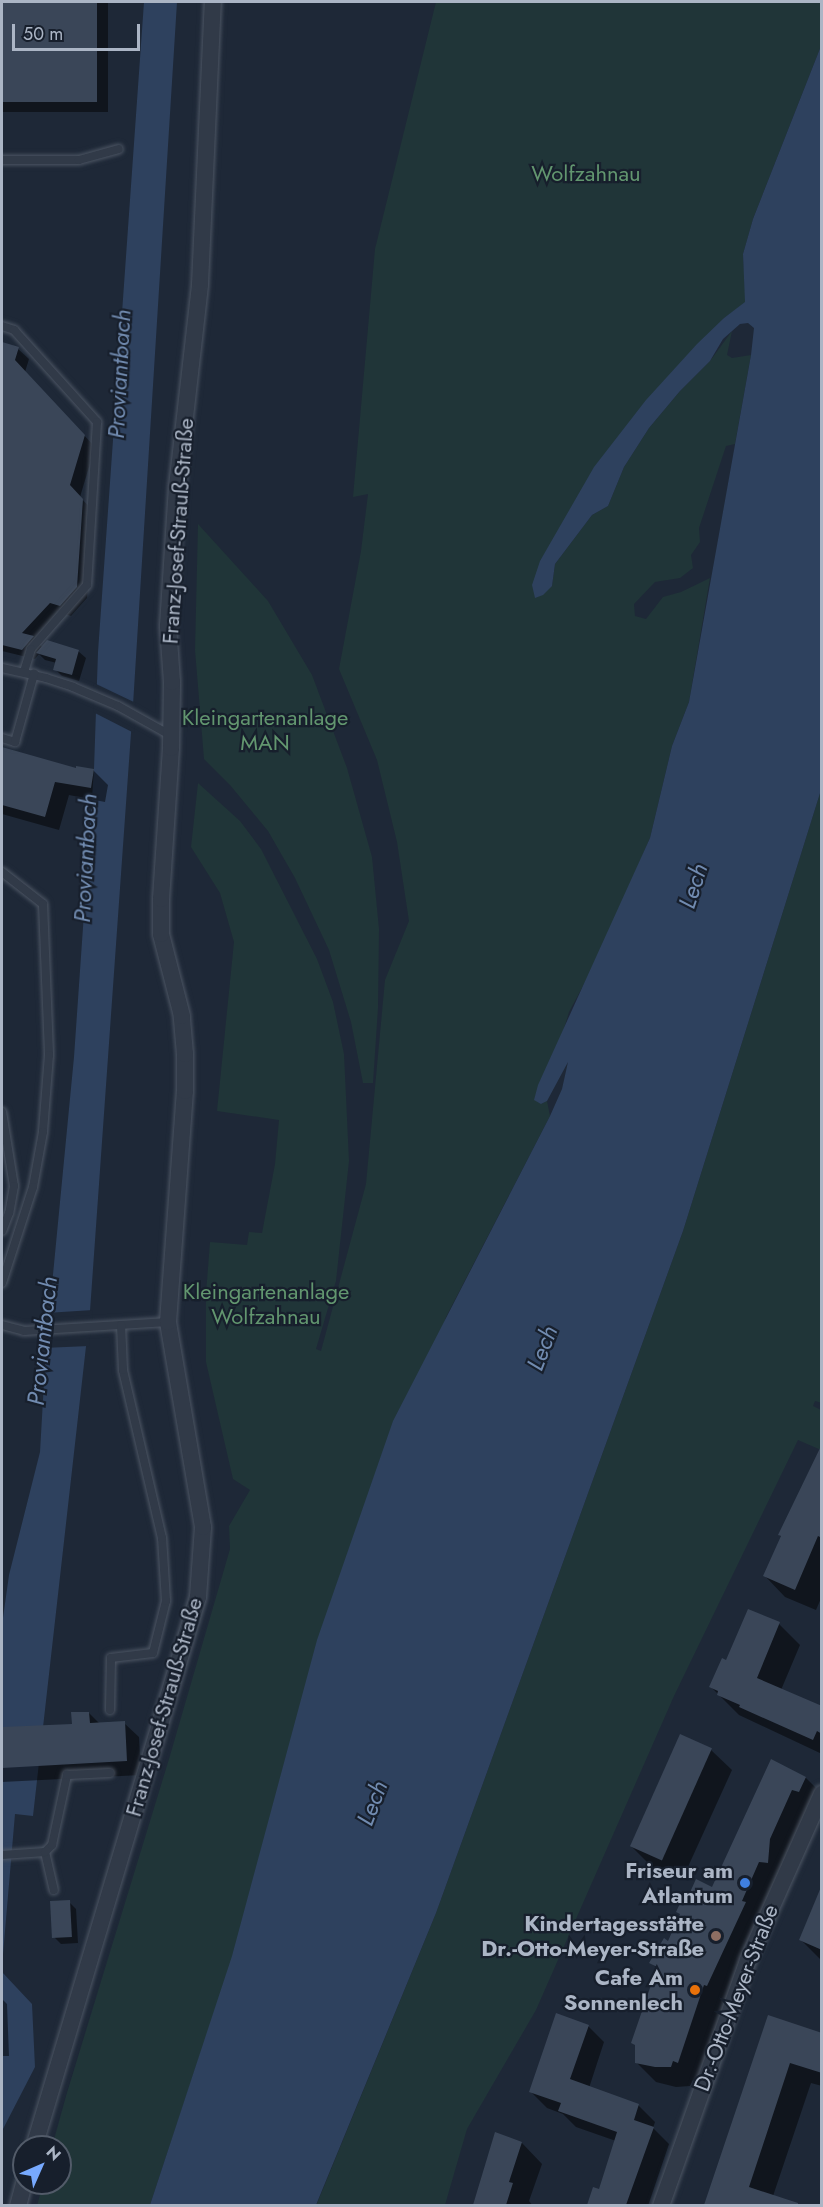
<!DOCTYPE html>
<meta charset="utf-8">
<style>
body{margin:0}
#map{position:relative;width:823px;height:2207px;overflow:hidden;background:#1e2837;font-family:Jost,sans-serif}
div>[style]{position:absolute}
.green>*{inset:0;background:#203538}
.water>*{inset:0;background:#2e415e}
.pier>*{inset:0;background:#1e2837}
.shadow>*{inset:0;background:#0007;transform-origin:0 0}
.building>*{inset:0;background:#3a4658;transform-origin:0 0}
.roads{filter:drop-shadow(0 0 2px #4c5563) drop-shadow(0 0 2px #4c5563)}
.lane>*{height:8px;margin:-4px;padding:0 4px;transform-origin:4px;border-radius:4px;background:#313a48}
.street>*{height:16px;margin:-8px;padding:0 8px;transform-origin:8px;border-radius:8px;background:#313a48}
.dots>*{width:16px;height:16px;translate:-50% -50%;box-sizing:border-box;border:3px solid #171f2c;border-radius:50%}
span{translate:-50% -50%;white-space:nowrap;text-align:center;line-height:1.15;-webkit-text-stroke:4.5px #171f2c;paint-order:stroke}
.park-label{font-size:22px;color:#62966f}
.street-label{font-size:22px;color:#abb5c5}
.poi-label{font-size:22px;color:#abb5c5;font-weight:700}
.right{translate:-100% -50%;text-align:right}
.water-label{font-size:24px;color:#718bb0;font-style:italic}
.frame{position:absolute;inset:0;border:3px solid #abb5c5;pointer-events:none}
.north{position:absolute;left:12px;top:2135px;width:60px;height:60px;box-sizing:border-box;background:#171f2c;border:2px solid #525b69;border-radius:50%;rotate:45deg;font-size:16px;font-weight:700;line-height:24px;text-align:center;color:#abb5c5}
.north::after{content:'';display:block;margin:auto;width:21px;height:27px;background:#77a9fe;clip-path:polygon(50% 0,100% 100%,50% 72%,0 100%)}
.scale{position:absolute;left:12px;top:24px;width:128px;height:27px;box-sizing:border-box;border:3px solid #abb5c5;border-top:0;padding-left:8px;font-size:18px;line-height:21px;white-space:nowrap;color:#abb5c5;-webkit-text-stroke:4px #171f2c;paint-order:stroke}
</style>
<div id="map">
<div class="green">
<i style="clip-path:polygon(436px 2px,821px 2px,821px 46px,753px 219px,743px 254px,746px 303px,724px 318px,540px 561px,552px 586px,555px 564px,592px 515px,608px 506px,624px 467px,649px 428px,680px 391px,710px 361px,732px 331px,727px 355px,732px 358px,751px 355px,735px 444px,726px 446px,699px 528px,700px 542px,691px 555px,693px 568px,680px 578px,655px 582px,634px 604px,635px 616px,646px 619px,663px 597px,681px 592px,710px 578px,689px 702px,672px 746px,650px 838px,598px 958px,569px 1012px,541px 1104px,547px 1101px,550px 1116px,446px 1317px,150px 2205px,37px 2206px,43px 2183px,60px 2183px,60px 2147px,52px 2147px,66px 2096px,169px 1759px,230px 1549px,229px 1526px,250px 1490px,233px 1479px,206px 1362px,206px 1294px,210px 1242px,247px 1245px,249px 1232px,262px 1233px,275px 1164px,279px 1120px,217px 1111px,234px 942px,220px 893px,191px 847px,198px 783px,240px 821px,261px 849px,317px 959px,333px 1002px,344px 1054px,349px 1161px,336px 1281px,316px 1349px,321px 1351px,366px 1184px,385px 980px,409px 921px,397px 842px,377px 760px,339px 669px,361px 551px,368px 494px,353px 497px,375px 249px)"></i>
<i style="clip-path:polygon(198px 524px,268px 601px,312px 675px,347px 768px,372px 857px,379px 929px,378px 1008px,373px 1083px,363px 1083px,351px 1022px,329px 950px,295px 878px,268px 831px,230px 785px,204px 759px,195px 650px)"></i>
<i style="clip-path:polygon(821px 790px,822px 1403px,815px 1401px,813px 1406px,821px 1410px,821px 1450px,798px 1440px,674px 1696px,536px 2010px,467px 2129px,445px 2205px,316px 2206px,436px 1913px,683px 1231px)"></i>
</div>
<div class="water">
<i style="clip-path:polygon(144px 2px,177px 2px,133px 705px,90px 1311px,33px 1816px,15px 1814px,2px 1966px,2px 1625px,9px 1575px,40px 1452px,46px 1347px,74px 1057px,94px 769px,98px 652px)"></i>
<i style="clip-path:polygon(821px 46px,821px 790px,683px 1231px,436px 1913px,316px 2205px,150px 2205px,232px 1956px,317px 1640px,393px 1421px,550px 1116px,562px 1089px,568px 1062px,547px 1101px,541px 1104px,534px 1100px,538px 1085px,650px 838px,672px 746px,689px 702px,751px 355px,754px 328px,748px 323px,740px 324px,723px 339px,710px 361px,680px 391px,649px 428px,624px 467px,608px 506px,592px 515px,555px 564px,552px 586px,543px 595px,535px 598px,532px 585px,540px 561px,594px 467px,646px 400px,697px 344px,724px 318px,745px 302px,743px 254px,753px 219px)"></i>
<i style="clip-path:polygon(2px 1972px,32px 2004px,35px 2067px,3px 2129px,2px 2145px)"></i>
</div>
<div class="pier">
<i style="clip-path:polygon(94px 683px,136px 703px,134px 733px,93px 712px)"></i>
<i style="clip-path:polygon(93px 1310px,89px 1346px,43px 1348px,46px 1313px)"></i>
</div>
<div class="shadow">
<i style="left:2px;top:2px;width:106px;height:110px"></i>
<i style="clip-path:polygon(2px 344px,18px 349px,29px 359px,25px 372px,95px 447px,80px 497px,94px 512px,87px 598px,71px 616px,62px 613px,35px 640px,43px 648px,78px 651px,86px 658px,79px 681px,62px 676px,55px 669px,57px 663px,45px 660px,39px 654px,35px 659px,2px 651px)"></i>
<i style="clip-path:polygon(2px 749px,77px 770px,93px 770px,108px 785px,105px 802px,69px 795px,59px 830px,2px 814px)"></i>
<i style="clip-path:polygon(822px 1463px,822px 1596px,816px 1610px,785px 1597px,765px 1576px,782px 1537px,779px 1535px)"></i>
<i style="clip-path:polygon(749px 1611px,779px 1624px,800px 1645px,781px 1690px,822px 1708px,822px 1754px,739px 1715px,711px 1687px,727px 1662px)"></i>
<i style="clip-path:polygon(89px 1713px,100px 1724px,124px 1723px,139px 1737px,141px 1775px,2px 1782px,2px 1729px,74px 1725px)"></i>
<i style="clip-path:polygon(711px 1750px,732px 1770px,682px 1880px,652px 1867px,631px 1846px)"></i>
<i style="clip-path:polygon(772px 1761px,806px 1778px,822px 1794px,698px 2082px,693px 2080px,690px 2086px,676px 2087px,656px 2082px,636px 2062px,658px 1969px,651px 1963px,668px 1943px,688px 1901px,713px 1889px)"></i>
<i style="clip-path:polygon(822px 1893px,822px 1961px,801px 1940px)"></i>
<i style="clip-path:polygon(69px 1902px,76px 1909px,78px 1943px,61px 1944px,54px 1937px)"></i>
<i style="clip-path:polygon(2px 1999px,7px 2004px,9px 2056px,2px 2056px)"></i>
<i style="clip-path:polygon(769px 2017px,822px 2035px,822px 2086px,811px 2083px,773px 2196px,801px 2206px,706px 2206px)"></i>
<i style="clip-path:polygon(588px 2026px,604px 2042px,589px 2088px,638px 2105px,655px 2122px,653px 2128px,669px 2144px,648px 2206px,588px 2206px,594px 2189px,600px 2191px,616px 2141px,576px 2127px,563px 2114px,547px 2108px,531px 2092px)"></i>
<i style="clip-path:polygon(496px 2134px,522px 2143px,542px 2164px,529px 2201px,533px 2206px,474px 2206px)"></i>
</div>
<div class="building">
<i style="left:2px;top:2px;width:95px;height:100px"></i>
<i style="clip-path:polygon(2px 342px,19px 347px,15px 360px,85px 435px,70px 485px,83px 499px,77px 587px,60px 606px,50px 603px,22px 633px,34px 636px,22px 650px,2px 645px)"></i>
<i style="clip-path:polygon(47px 640px,79px 650px,72px 675px,53px 670px,56px 659px,36px 653px)"></i>
<i style="clip-path:polygon(2px 747px,76px 768px,76px 766px,94px 769px,91px 788px,55px 782px,45px 817px,2px 805px)"></i>
<i style="clip-path:polygon(822px 1444px,822px 1538px,818px 1536px,795px 1590px,763px 1576px,781px 1536px,778px 1535px)"></i>
<i style="clip-path:polygon(748px 1609px,780px 1622px,757px 1678px,822px 1706px,822px 1734px,817px 1731px,813px 1740px,739px 1707px,740px 1705px,717px 1695px,718px 1691px,709px 1687px,722px 1658px,726px 1660px)"></i>
<i style="clip-path:polygon(71px 1712px,89px 1712px,90px 1723px,125px 1721px,127px 1761px,2px 1768px,2px 1727px,72px 1724px)"></i>
<i style="left:680px;top:1734px;width:35px;height:123px;rotate:24deg"></i>
<i style="clip-path:polygon(771px 1759px,806px 1777px,799px 1792px,792px 1790px,770px 1839px,768px 1863px,759px 1862px,742px 1901px,746px 1902px,707px 1986px,704px 1985px,678px 2063px,673px 2061px,671px 2067px,655px 2067px,635px 2063px,635px 2045px,631px 2043px,651px 1985px,649px 1984px,657px 1967px,649px 1963px,664px 1938px,668px 1941px,680px 1914px,676px 1912px,683px 1897px,687px 1899px,696px 1879px,712px 1887px)"></i>
<i style="clip-path:polygon(821px 1887px,822px 1887px,822px 1950px,799px 1940px)"></i>
<i style="left:70px;top:1900px;width:37px;height:20px;rotate:87deg"></i>
<i style="clip-path:polygon(556px 2013px,589px 2025px,570px 2079px,639px 2104px,634px 2120px,654px 2127px,626px 2205px,587px 2205px,593px 2187px,599px 2189px,617px 2132px,558px 2111px,561px 2103px,529px 2092px)"></i>
<i style="clip-path:polygon(768px 2015px,822px 2033px,822px 2073px,790px 2063px,749px 2187px,798px 2203px,798px 2205px,704px 2205px)"></i>
<i style="clip-path:polygon(495px 2132px,522px 2142px,509px 2182px,513px 2183px,506px 2205px,473px 2205px)"></i>
</div>
<div class="roads">
<div class="lane">
<i style="left:2px;top:160px;width:77px"></i>
<i style="left:79px;top:160px;width:41px;rotate:-15.4deg"></i>
<i style="left:2px;top:326px;width:13px;rotate:18deg"></i>
<i style="left:14px;top:330px;width:124px;rotate:47.9deg"></i>
<i style="left:97px;top:422px;width:163px;rotate:93.5deg"></i>
<i style="left:87px;top:585px;width:85px;rotate:131.2deg"></i>
<i style="left:31px;top:649px;width:24px;rotate:107deg"></i>
<i style="left:2px;top:668px;width:45px;rotate:12.8deg"></i>
<i style="left:46px;top:678px;width:28px;rotate:18deg"></i>
<i style="left:73px;top:687px;width:49px;rotate:22.9deg"></i>
<i style="left:118px;top:706px;width:62px;rotate:29.1deg"></i>
<i style="left:2px;top:738px;width:14px;rotate:17deg"></i>
<i style="left:15px;top:742px;width:71px;rotate:-74.4deg"></i>
<i style="left:2px;top:872px;width:52px;rotate:38deg"></i>
<i style="left:43px;top:904px;width:151px;rotate:87.7deg"></i>
<i style="left:49px;top:1055px;width:77px;rotate:94.5deg"></i>
<i style="left:43px;top:1132px;width:56px;rotate:100.3deg"></i>
<i style="left:33px;top:1187px;width:101px;rotate:107.9deg"></i>
<i style="left:2px;top:1112px;width:75px;rotate:80.8deg"></i>
<i style="left:14px;top:1186px;width:27px;rotate:100deg"></i>
<i style="left:9px;top:1213px;width:19px;rotate:111deg"></i>
<i style="left:2px;top:1325px;width:23px;rotate:15deg"></i>
<i style="left:24px;top:1331px;width:144px;rotate:-3.6deg"></i>
<i style="left:110px;top:1710px;width:52px;rotate:-88.9deg"></i>
<i style="left:111px;top:1658px;width:42px;rotate:-6.8deg"></i>
<i style="left:153px;top:1653px;width:54px;rotate:-76deg"></i>
<i style="left:166px;top:1601px;width:63px;rotate:-93.6deg"></i>
<i style="left:162px;top:1538px;width:172px;rotate:-103.1deg"></i>
<i style="left:123px;top:1370px;width:45px;rotate:-92.5deg"></i>
<i style="left:45px;top:1852px;width:39px;rotate:77deg"></i>
<i style="left:2px;top:1855px;width:43px;rotate:-4deg"></i>
<i style="left:45px;top:1852px;width:10px;rotate:-45deg"></i>
<i style="left:52px;top:1845px;width:72px;rotate:-77.9deg"></i>
<i style="left:67px;top:1775px;width:43px;rotate:-2.7deg"></i>
</div>
<div class="street">
<i style="left:34px;top:2147px;width:574px;rotate:-73.4deg"></i>
<i style="left:198px;top:1597px;width:70px;rotate:-85.9deg"></i>
<i style="left:203px;top:1527px;width:208px;rotate:-99.7deg"></i>
<i style="left:168px;top:1322px;width:232px;rotate:-85.8deg"></i>
<i style="left:185px;top:1091px;width:37px;rotate:-90deg"></i>
<i style="left:185px;top:1054px;width:38px;rotate:-95deg"></i>
<i style="left:182px;top:1016px;width:85px;rotate:-104.4deg"></i>
<i style="left:161px;top:934px;width:35px;rotate:-90deg"></i>
<i style="left:161px;top:899px;width:151px;rotate:-86.2deg"></i>
<i style="left:171px;top:748px;width:66px;rotate:-89.1deg"></i>
<i style="left:172px;top:682px;width:56px;rotate:-94.1deg"></i>
<i style="left:168px;top:626px;width:139px;rotate:-86.3deg"></i>
<i style="left:177px;top:487px;width:204px;rotate:-83.5deg"></i>
<i style="left:200px;top:284px;width:282px;rotate:-87.4deg"></i>
<i style="left:18px;top:2206px;width:24px;rotate:-75deg"></i>
<i style="left:661px;top:2206px;width:261px;rotate:-70.5deg"></i>
<i style="left:748px;top:1960px;width:182px;rotate:-66deg"></i>
</div>
</div>
<div class="dots">
<i style="left:745px;top:1883px;background:#3f7fe0"></i>
<i style="left:716px;top:1936px;background:#8d6e63"></i>
<i style="left:695px;top:1990px;background:#e8710a"></i>
</div>
<div class="park-label">
<span style="left:586px;top:174px">Wolfzahnau</span>
<span style="left:265px;top:730px">Kleingartenanlage<br>MAN</span>
<span style="left:266px;top:1304px">Kleingartenanlage<br>Wolfzahnau</span>
</div>
<div class="street-label">
<span style="left:178px;top:531px;rotate:-86deg">Franz-Josef-Strauß-Straße</span>
<span style="left:164px;top:1707px;rotate:-74deg">Franz-Josef-Strauß-Straße</span>
<span style="left:736px;top:1998px;rotate:-69deg">Dr.-Otto-Meyer-Straße</span>
</div>
<div class="poi-label">
<span class="right" style="left:733px;top:1883px">Friseur am<br>Atlantum</span>
<span class="right" style="left:704px;top:1936px">Kindertagesstätte<br>Dr.-Otto-Meyer-Straße</span>
<span class="right" style="left:683px;top:1990px">Cafe Am<br>Sonnenlech</span>
</div>
<div class="water-label">
<span style="left:119px;top:374px;rotate:-87deg">Proviantbach</span>
<span style="left:85px;top:858px;rotate:-87deg">Proviantbach</span>
<span style="left:693px;top:886px;rotate:-72deg">Lech</span>
<span style="left:42px;top:1341px;rotate:-84deg">Proviantbach</span>
<span style="left:542px;top:1348px;rotate:-69deg">Lech</span>
<span style="left:372px;top:1803px;rotate:-69deg">Lech</span>
</div>
<div class="frame"></div>
<div class="north">N</div>
<div class="scale">50 m</div>
</div>
